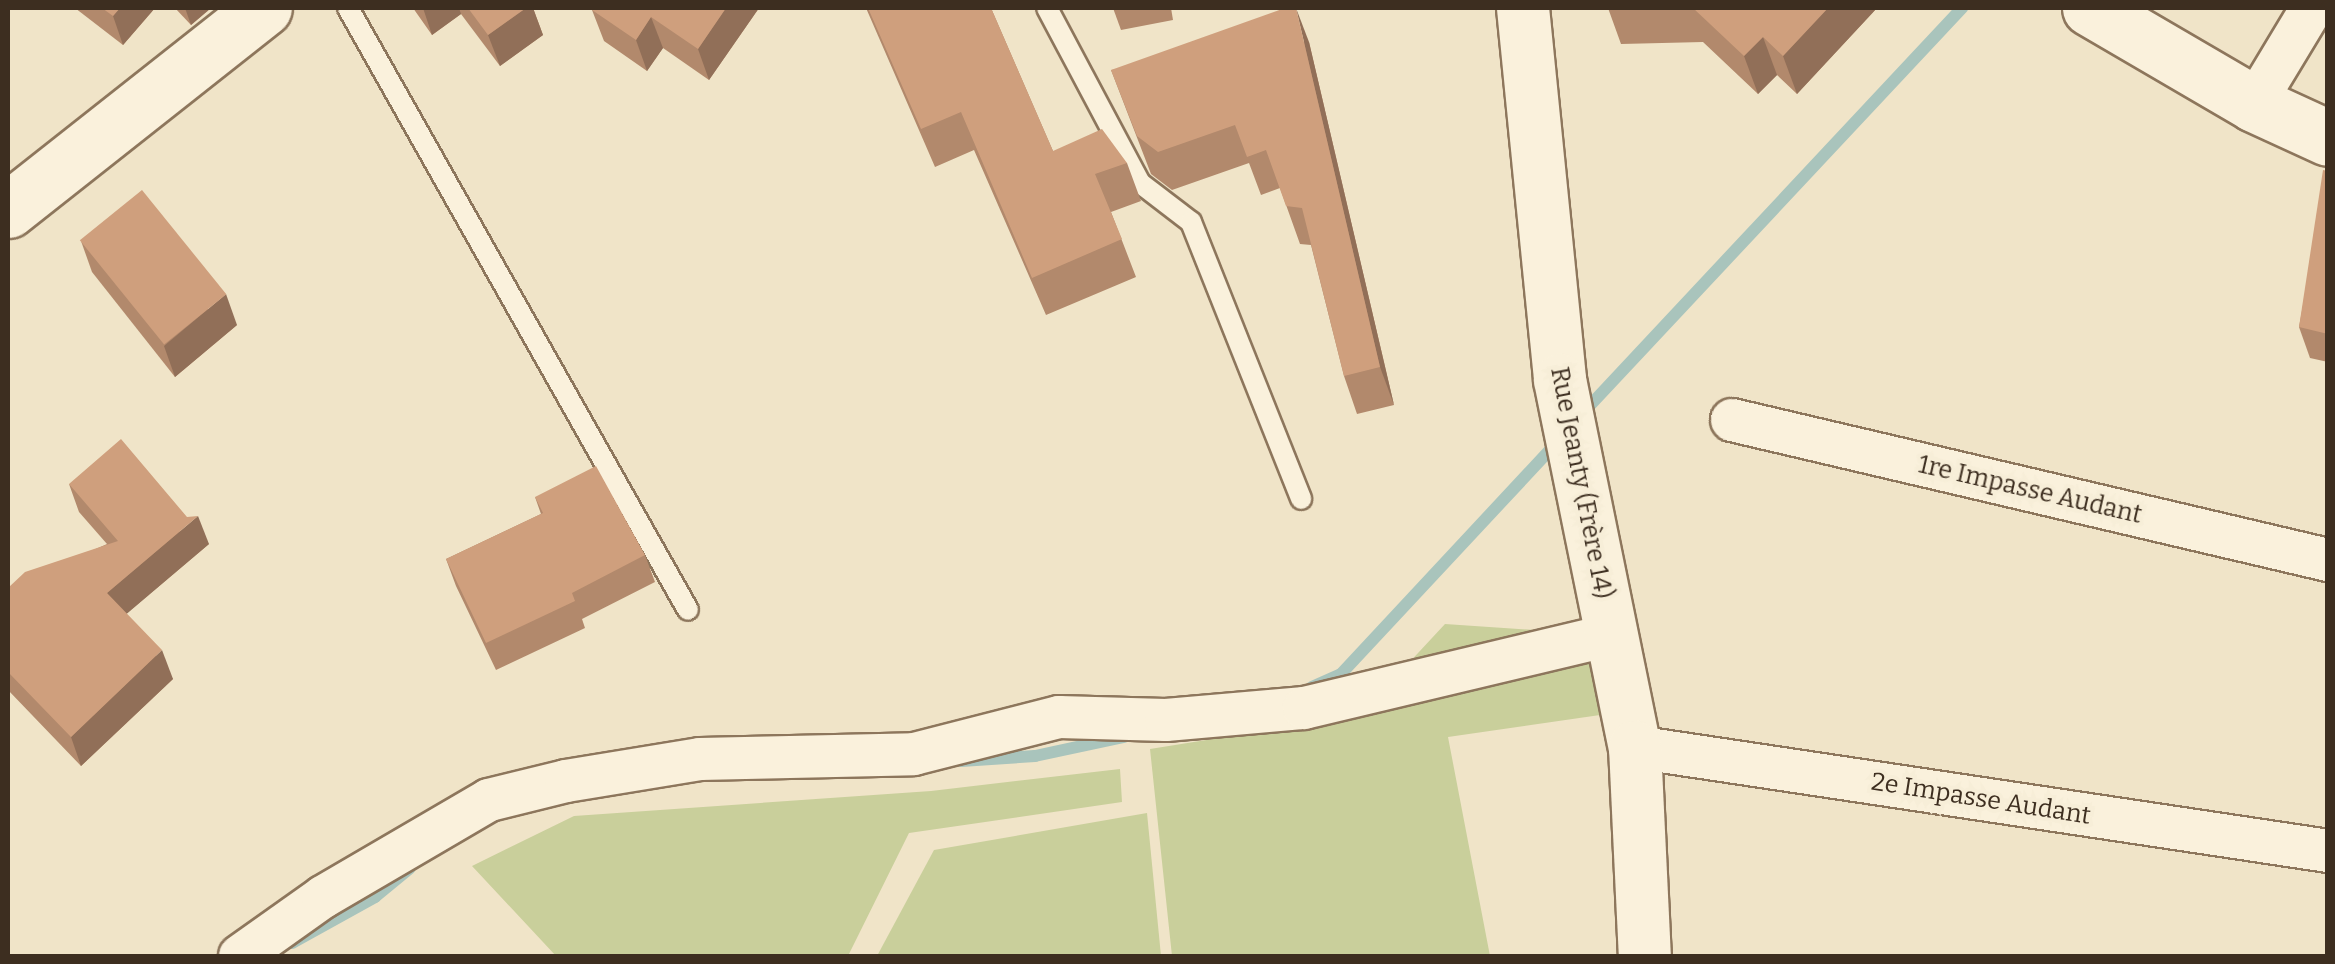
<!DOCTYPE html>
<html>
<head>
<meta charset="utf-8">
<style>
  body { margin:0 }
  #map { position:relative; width:2335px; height:964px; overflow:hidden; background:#f0e4c8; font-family:Bitter,serif }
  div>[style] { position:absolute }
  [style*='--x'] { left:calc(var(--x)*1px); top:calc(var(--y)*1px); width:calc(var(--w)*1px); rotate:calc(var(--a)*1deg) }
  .green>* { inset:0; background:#c9cf9b }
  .stream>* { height:12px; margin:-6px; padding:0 6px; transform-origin:6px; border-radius:6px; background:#a9c4bc }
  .roads { filter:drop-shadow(2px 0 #8d765c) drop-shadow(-2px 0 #8d765c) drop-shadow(0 2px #8d765c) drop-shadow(0 -2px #8d765c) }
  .service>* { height:20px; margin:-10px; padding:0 10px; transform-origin:10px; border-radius:10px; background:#faf1dc }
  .minor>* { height:42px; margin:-21px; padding:0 21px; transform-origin:21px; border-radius:21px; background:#faf1dc }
  .tertiary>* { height:52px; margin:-26px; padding:0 26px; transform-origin:26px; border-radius:26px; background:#faf1dc }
  .secondary>* { height:55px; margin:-27.5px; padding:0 27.5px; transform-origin:27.5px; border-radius:27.5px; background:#faf1dc }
  .wall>* { inset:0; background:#b2896c }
  .shaded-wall>* { inset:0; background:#916f58 }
  .building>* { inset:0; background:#cf9f7d; transform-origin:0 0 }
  span { translate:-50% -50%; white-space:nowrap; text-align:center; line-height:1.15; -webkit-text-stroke:8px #f7eed8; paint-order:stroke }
  .street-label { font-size:25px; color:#3d2e20 }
  .frame { position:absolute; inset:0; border:10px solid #3d2e20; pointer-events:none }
</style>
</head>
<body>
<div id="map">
  <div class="green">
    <i style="clip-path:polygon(1445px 624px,1594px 634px,1607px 714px,1448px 737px,1490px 956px,1172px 956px,1150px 749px,1300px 725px,1392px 681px)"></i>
    <i style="clip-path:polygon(1120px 769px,1122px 802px,909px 833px,848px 956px,556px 956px,472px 866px,574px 816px,931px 791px)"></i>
    <i style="clip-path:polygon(1147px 813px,1161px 956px,877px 956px,934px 850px)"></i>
  </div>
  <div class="stream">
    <i style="--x:1581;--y:415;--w:558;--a:-46.89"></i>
    <i style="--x:1312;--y:687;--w:32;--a:-24"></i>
    <i style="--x:1341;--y:674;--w:318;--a:-47"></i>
    <i style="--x:961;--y:761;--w:74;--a:-3.9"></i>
    <i style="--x:1035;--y:756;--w:91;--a:-12.1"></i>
    <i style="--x:292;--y:943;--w:95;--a:-29"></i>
    <i style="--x:375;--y:897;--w:45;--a:-39.6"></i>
  </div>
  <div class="roads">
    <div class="service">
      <i style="--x:348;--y:8;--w:691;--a:60.54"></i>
      <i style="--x:1047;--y:8;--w:198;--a:62"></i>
      <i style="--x:1140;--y:183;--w:64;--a:37.4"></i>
      <i style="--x:1191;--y:222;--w:298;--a:68.3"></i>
    </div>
    <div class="minor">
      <i style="--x:2254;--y:104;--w:112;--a:-58.9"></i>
      <i style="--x:1732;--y:420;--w:612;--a:13.22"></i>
      <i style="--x:1635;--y:747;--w:701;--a:8.53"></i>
      <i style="--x:240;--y:956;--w:102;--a:-35.4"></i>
      <i style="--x:323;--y:897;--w:192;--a:-30.3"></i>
      <i style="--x:489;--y:800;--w:79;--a:-13.9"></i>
      <i style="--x:566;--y:781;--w:136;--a:-9.3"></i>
      <i style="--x:700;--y:759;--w:214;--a:-1.3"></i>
      <i style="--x:914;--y:754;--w:150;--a:-14.3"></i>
      <i style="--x:1059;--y:717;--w:107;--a:1.6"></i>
      <i style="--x:1166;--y:720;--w:139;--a:-5"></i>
      <i style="--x:1304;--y:708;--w:316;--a:-13.4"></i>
    </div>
    <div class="tertiary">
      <i style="--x:1523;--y:8;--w:374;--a:84.3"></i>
      <i style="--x:1560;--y:380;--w:375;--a:78.5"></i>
      <i style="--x:1635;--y:747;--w:209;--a:87.3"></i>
    </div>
    <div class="secondary">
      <i style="--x:2090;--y:8;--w:190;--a:30.3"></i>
      <i style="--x:2254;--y:104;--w:81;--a:24.7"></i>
      <i style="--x:8;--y:210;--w:326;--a:-38.3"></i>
    </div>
  </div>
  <div class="wall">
    <i style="clip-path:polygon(75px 8px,155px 8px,123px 45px)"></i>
    <i style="clip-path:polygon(175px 8px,211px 8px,191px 25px)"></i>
    <i style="clip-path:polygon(413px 8px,533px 8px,543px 35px,500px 66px,461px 14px,432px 35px)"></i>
    <i style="clip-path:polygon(759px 8px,709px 80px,663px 48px,647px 71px,604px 41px,592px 10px)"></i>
    <i style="clip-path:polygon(866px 8px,991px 8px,1053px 151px,1127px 163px,1141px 201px,1111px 212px,1136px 277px,1046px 315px,974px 150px,935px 167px)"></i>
    <i style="clip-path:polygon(1113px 8px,1171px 8px,1173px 20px,1121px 30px)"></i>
    <i style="clip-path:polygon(1608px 8px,1877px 8px,1797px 94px,1777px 75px,1758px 94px,1703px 42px,1621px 44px)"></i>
    <i style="clip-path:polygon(1309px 42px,1394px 405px,1357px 414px,1344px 376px,1311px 245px,1300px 244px,1280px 188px,1261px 195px,1249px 163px,1172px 190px,1151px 174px,1111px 70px)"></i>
    <i style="clip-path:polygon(2328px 171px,2328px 362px,2310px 358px,2299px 327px)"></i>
    <i style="clip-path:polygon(81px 241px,237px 325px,175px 377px,92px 272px)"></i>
    <i style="clip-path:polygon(69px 484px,209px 544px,126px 614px,173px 679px,81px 766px,8px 690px,8px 588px,107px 544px,79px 512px)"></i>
    <i style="clip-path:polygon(535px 497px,645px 555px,655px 582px,582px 619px,585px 628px,496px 670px,456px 586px,446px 559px,541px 514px)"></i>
  </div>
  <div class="shaded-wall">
    <i style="clip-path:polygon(120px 8px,155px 8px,123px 45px,113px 16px)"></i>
    <i style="clip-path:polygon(185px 8px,211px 8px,191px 25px)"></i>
    <i style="clip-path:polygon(423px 8px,459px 8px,461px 14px,432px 35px)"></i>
    <i style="clip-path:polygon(526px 8px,533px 8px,543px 35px,500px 66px,488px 35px)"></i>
    <i style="clip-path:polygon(726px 8px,759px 8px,709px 80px,698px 49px)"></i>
    <i style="clip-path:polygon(1296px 8px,1309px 42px,1394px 405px,1380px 367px)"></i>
    <i style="clip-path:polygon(1828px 8px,1877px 8px,1797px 94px,1783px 56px)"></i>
    <i style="clip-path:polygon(651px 17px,663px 48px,647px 71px,636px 40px)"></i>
    <i style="clip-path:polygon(1763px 37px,1777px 75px,1758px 94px,1744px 56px)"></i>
    <i style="clip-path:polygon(226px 294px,237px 325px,175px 377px,164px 346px)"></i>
    <i style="clip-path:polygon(198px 516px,209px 544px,117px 622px,107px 593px)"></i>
    <i style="clip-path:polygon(162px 650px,173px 679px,81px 766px,71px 737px)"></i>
  </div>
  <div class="building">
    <i style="clip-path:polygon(102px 8px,120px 8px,113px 16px)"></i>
    <i style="clip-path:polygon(468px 8px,526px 8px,488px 35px)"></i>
    <i style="clip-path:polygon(594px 8px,726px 8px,698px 49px,651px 17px,636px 40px,592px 10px)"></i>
    <i style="clip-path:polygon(868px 8px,991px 8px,1053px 151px,1102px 129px,1127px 163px,1095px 174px,1122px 239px,1032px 278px,961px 112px,921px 129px)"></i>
    <i style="clip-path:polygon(1285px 8px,1296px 8px,1380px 367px,1344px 376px,1302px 208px,1286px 206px,1266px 150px,1247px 157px,1235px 125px,1158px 152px,1137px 136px,1111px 70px)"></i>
    <i style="clip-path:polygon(1693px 8px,1828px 8px,1783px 56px,1763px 37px,1744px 56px)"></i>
    <i style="clip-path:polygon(2323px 170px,2328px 171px,2328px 334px,2299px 327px)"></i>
    <i style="left:142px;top:190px;width:134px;height:80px;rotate:51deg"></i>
    <i style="clip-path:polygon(121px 439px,187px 517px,198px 516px,107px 593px,162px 650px,71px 737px,8px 672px,8px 588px,25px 572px,118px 541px,69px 484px)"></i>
    <i style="clip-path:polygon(596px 466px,645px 555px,572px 593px,575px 601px,486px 643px,446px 559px,543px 513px,535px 497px)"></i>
  </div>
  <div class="street-label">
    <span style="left:1581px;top:483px;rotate:79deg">Rue Jeanty (Frère 14)</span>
    <span style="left:2030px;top:490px;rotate:13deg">1re Impasse Audant</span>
    <span style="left:1981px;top:799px;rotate:9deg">2e Impasse Audant</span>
  </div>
  <div class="frame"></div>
</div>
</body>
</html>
